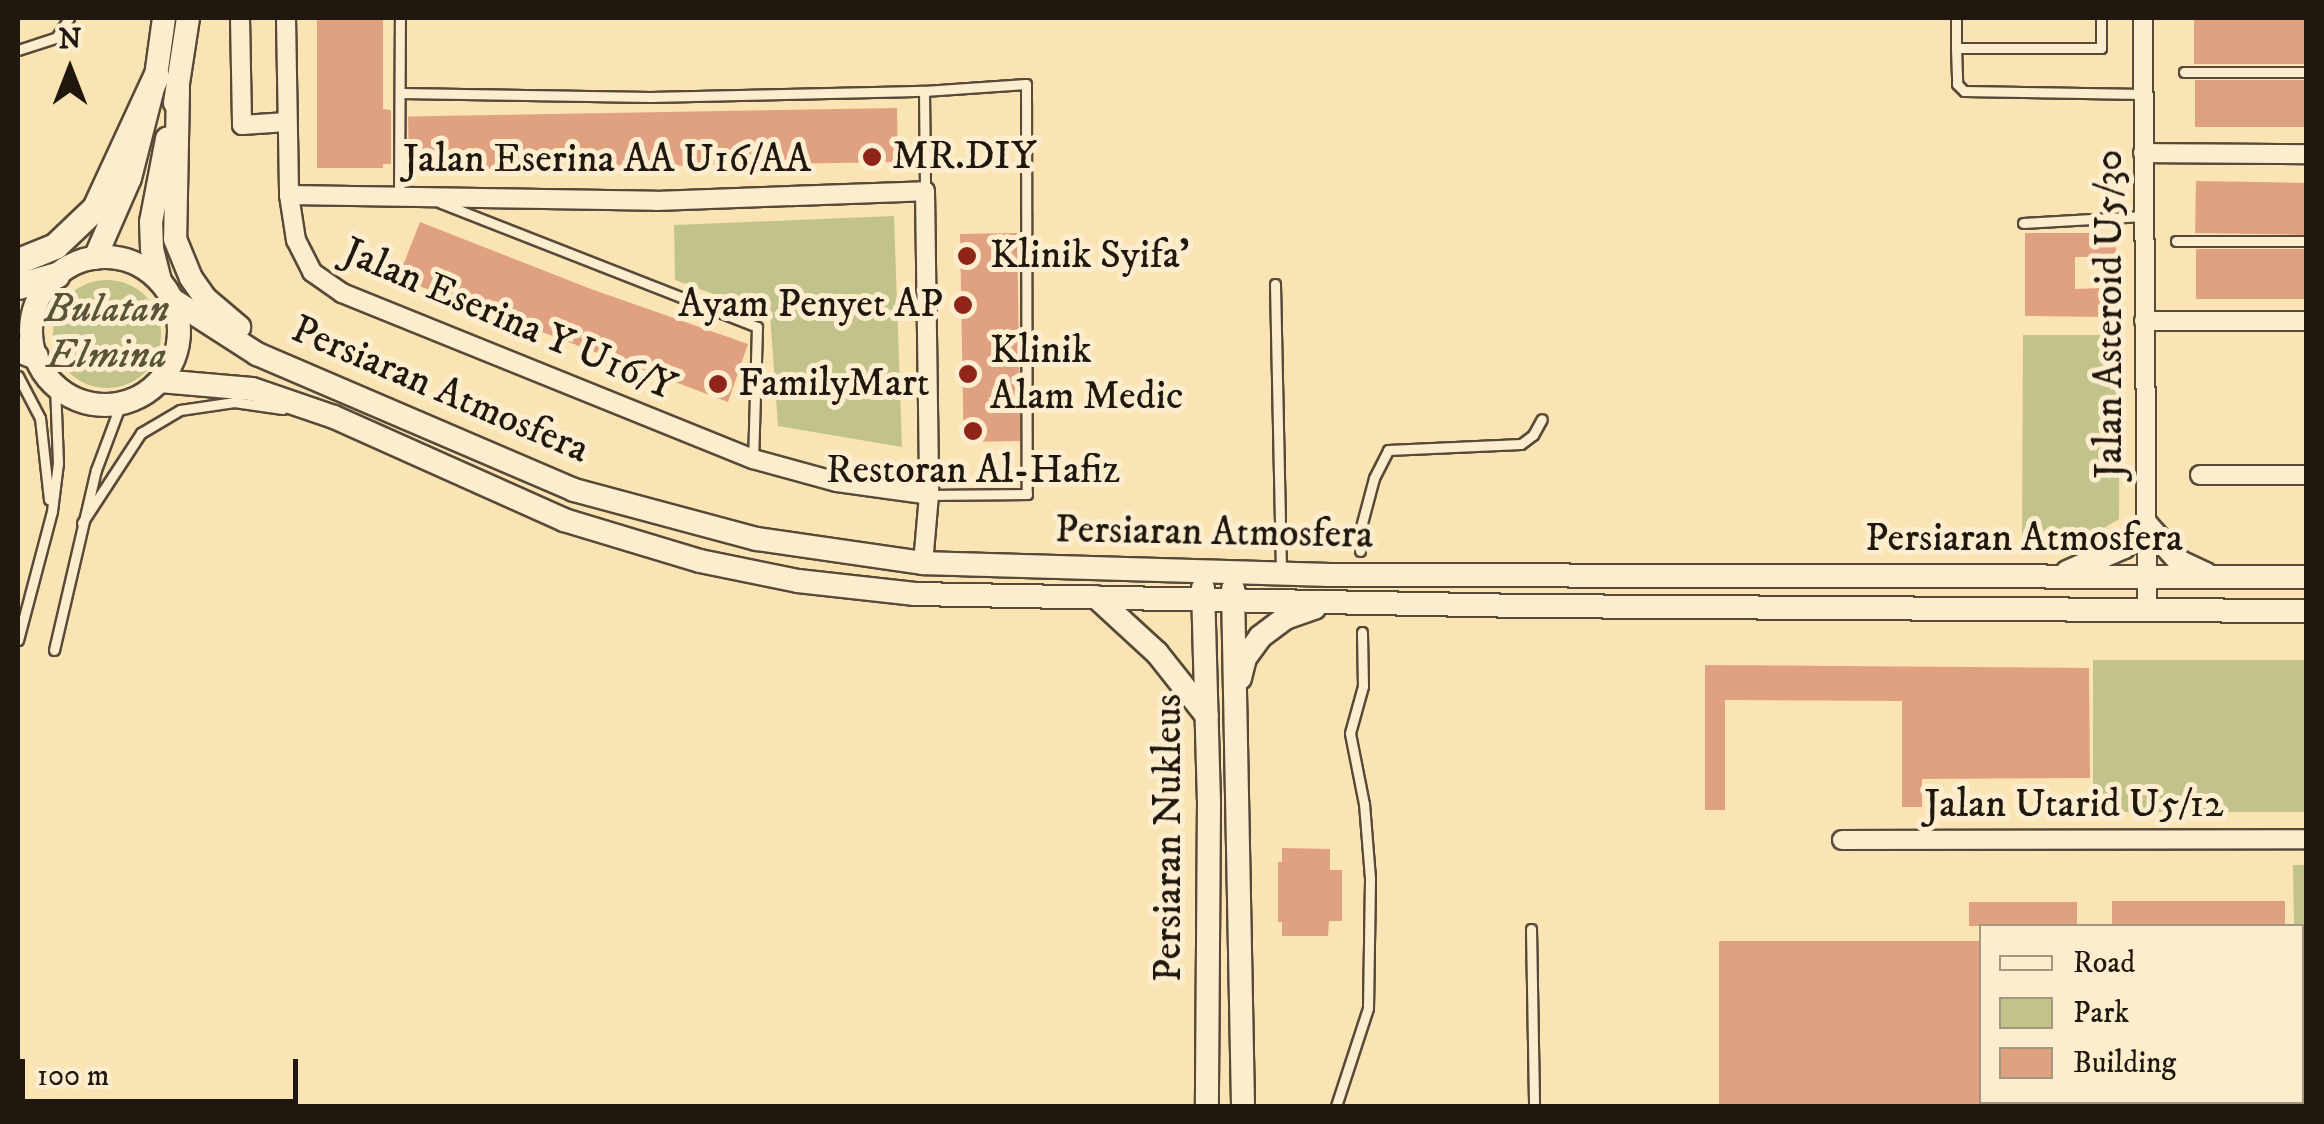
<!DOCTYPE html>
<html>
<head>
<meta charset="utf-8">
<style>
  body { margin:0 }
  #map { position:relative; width:2324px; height:1124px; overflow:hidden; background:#fbe4b4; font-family:"IM FELL DW Pica",serif }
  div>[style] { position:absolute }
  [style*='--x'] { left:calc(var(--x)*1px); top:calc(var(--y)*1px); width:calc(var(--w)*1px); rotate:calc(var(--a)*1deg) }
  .green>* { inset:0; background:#c2c38a; transform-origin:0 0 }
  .round { border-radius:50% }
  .building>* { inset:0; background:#e0a181; transform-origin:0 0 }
  .roads { filter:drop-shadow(2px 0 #574a38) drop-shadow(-2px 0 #574a38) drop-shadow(0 2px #574a38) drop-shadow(0 -2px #574a38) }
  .service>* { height:9px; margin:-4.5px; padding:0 4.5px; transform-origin:4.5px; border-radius:4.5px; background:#fcedce }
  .minor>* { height:18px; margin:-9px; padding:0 9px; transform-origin:9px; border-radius:9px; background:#fcedce }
  .tertiary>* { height:22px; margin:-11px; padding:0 11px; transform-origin:11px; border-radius:11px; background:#fcedce }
  .tertiary>.ring { margin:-11px; padding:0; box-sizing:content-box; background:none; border:22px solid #fcedce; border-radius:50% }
  .secondary>* { height:25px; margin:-12.5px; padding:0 12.5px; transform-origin:12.5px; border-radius:12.5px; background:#fcedce }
  .dots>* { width:28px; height:28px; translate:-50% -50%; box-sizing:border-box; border:5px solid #fcedce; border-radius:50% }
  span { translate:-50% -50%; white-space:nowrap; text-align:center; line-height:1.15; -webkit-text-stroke:10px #fcedce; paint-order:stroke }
  .poi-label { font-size:40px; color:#20170e }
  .left { translate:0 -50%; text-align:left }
  .right { translate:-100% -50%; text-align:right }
  .street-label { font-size:40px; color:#20170e }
  .park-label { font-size:40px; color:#595339; font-style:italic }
  .frame { position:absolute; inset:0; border:20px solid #20170e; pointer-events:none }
  .legend { position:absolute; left:1979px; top:924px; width:325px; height:180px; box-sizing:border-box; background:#fcedce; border:2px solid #a49781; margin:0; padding:12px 18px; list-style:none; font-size:30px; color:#20170e }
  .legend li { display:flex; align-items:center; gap:20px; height:50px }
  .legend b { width:50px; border:2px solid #a49781 }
  .north { position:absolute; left:20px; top:20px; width:100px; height:100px; -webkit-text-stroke:8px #fcedce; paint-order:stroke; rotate:0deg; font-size:28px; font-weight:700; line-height:40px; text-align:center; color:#20170e }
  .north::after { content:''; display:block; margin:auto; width:35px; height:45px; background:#20170e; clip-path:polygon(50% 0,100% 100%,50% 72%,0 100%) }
  .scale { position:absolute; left:20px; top:1059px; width:278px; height:45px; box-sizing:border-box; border:5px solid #20170e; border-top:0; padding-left:12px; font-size:30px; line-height:35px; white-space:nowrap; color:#20170e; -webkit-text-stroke:8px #fcedce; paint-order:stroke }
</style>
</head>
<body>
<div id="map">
  <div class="green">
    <i style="clip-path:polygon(894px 216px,902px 447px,778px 426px,770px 315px,675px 280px,674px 225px)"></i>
    <i class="round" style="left:53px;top:280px;width:108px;height:108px"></i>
    <i style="clip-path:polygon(2023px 335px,2120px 335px,2119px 519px,2092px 535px,2022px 535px)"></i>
    <i style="left:2093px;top:660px;width:213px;height:152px"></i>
    <i style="clip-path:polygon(2293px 865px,2306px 865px,2306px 1033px,2302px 1033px,2302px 926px,2294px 926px)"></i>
  </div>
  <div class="building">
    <i style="clip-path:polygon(317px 18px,383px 18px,383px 109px,391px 110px,391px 164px,383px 164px,383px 168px,317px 168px)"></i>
    <i style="left:2194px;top:18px;width:112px;height:46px"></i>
    <i style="left:2195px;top:80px;width:111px;height:47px"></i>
    <i style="left:897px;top:108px;width:54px;height:489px;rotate:89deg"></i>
    <i style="left:2196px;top:181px;width:110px;height:52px;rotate:1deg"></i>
    <i style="clip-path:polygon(420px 222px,591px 289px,748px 344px,728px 402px,398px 278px)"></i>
    <i style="left:1017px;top:233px;width:208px;height:57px;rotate:89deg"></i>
    <i style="clip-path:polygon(2025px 233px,2116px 233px,2116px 257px,2075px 257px,2075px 289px,2102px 288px,2103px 317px,2025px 316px)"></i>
    <i style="left:2196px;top:249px;width:110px;height:50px"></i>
    <i style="clip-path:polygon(1705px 665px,2089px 668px,2090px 778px,1922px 779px,1922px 807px,1902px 807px,1902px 701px,1725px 700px,1725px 810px,1705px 810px)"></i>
    <i style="clip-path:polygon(1282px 848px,1330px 849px,1330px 870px,1342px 870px,1342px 921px,1329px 921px,1328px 936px,1282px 936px,1282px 922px,1278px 922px,1278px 862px,1282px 862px)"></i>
    <i style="left:2112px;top:901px;width:173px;height:25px"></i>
    <i style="left:2077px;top:902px;width:24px;height:108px;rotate:90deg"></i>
    <i style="left:1982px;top:941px;width:165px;height:263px;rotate:90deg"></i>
  </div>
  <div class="roads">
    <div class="service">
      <i style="--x:1956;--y:18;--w:30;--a:90"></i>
      <i style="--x:1956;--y:48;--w:145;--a:0"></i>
      <i style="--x:2101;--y:48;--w:30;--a:-90"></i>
      <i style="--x:1956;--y:48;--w:36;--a:88"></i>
      <i style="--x:1957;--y:84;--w:10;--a:45"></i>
      <i style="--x:1964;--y:91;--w:179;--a:1"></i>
      <i style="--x:18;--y:50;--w:40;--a:-18"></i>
      <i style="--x:56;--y:38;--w:24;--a:-57"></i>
      <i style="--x:2184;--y:72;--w:122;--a:0"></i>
      <i style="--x:924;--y:91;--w:100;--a:89.4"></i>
      <i style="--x:401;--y:93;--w:249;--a:0.9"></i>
      <i style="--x:650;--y:97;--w:274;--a:-1.3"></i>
      <i style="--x:924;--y:91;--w:102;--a:-3.9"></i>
      <i style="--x:1026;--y:84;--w:410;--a:89.9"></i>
      <i style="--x:1027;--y:494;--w:98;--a:179.4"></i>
      <i style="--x:399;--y:197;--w:179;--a:-89.7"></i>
      <i style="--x:441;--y:203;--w:339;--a:21.4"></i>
      <i style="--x:757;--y:327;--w:132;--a:91.7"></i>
      <i style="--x:2023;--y:223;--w:121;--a:-3.3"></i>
      <i style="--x:2176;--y:241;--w:130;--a:0"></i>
      <i style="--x:1275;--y:284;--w:288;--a:88.8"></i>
      <i style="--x:18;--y:376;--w:47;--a:62.4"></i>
      <i style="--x:40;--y:418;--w:82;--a:83.7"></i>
      <i style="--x:82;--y:523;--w:108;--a:-56.8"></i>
      <i style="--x:141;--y:433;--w:45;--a:-30.5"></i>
      <i style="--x:180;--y:410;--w:55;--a:-8.4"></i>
      <i style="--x:234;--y:402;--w:49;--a:8.3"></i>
      <i style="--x:1360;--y:551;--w:24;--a:-88"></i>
      <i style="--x:1361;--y:527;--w:51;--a:-75.1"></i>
      <i style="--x:1374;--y:478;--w:31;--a:-63"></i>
      <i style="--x:1388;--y:450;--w:133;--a:-2.6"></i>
      <i style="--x:1521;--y:444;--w:15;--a:-37"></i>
      <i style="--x:1533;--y:435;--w:18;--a:-61"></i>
      <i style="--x:18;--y:640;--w:133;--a:-75.2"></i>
      <i style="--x:52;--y:511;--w:48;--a:-82.9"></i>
      <i style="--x:58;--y:463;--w:77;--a:-92.2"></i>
      <i style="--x:54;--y:650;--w:185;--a:-76.9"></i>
      <i style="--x:96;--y:470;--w:72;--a:-69.5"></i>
      <i style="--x:1531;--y:929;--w:177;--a:89"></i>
      <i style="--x:1336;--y:1106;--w:103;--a:-71.9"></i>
      <i style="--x:1368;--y:1008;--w:130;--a:-89.1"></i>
      <i style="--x:1370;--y:878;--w:74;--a:-94.6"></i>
      <i style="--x:1364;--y:804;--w:72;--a:-101.2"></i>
      <i style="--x:1350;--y:733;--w:49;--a:-74.5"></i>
      <i style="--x:1363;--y:686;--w:54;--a:-91.1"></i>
    </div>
    <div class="minor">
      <i style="--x:240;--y:18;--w:107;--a:88.9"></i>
      <i style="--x:242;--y:125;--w:45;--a:-3.8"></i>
      <i style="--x:286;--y:18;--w:177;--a:89"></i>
      <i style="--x:289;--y:195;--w:46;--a:81.2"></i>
      <i style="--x:296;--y:240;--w:36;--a:63"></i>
      <i style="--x:312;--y:272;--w:37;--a:35"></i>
      <i style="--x:342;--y:293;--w:443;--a:22"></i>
      <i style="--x:753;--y:459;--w:87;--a:15.3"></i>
      <i style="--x:837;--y:482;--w:93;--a:8"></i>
      <i style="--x:2143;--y:18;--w:592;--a:89.61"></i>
      <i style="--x:2143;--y:153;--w:163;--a:0.4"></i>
      <i style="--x:289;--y:195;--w:367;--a:0.9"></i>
      <i style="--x:656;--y:201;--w:269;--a:-2.1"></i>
      <i style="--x:925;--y:191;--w:304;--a:89.2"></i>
      <i style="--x:929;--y:495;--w:68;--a:95"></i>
      <i style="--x:2144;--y:321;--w:162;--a:0"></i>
      <i style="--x:2200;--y:475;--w:106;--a:0"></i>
      <i style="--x:1842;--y:840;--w:464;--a:-0.1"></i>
    </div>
    <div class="tertiary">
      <i style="--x:178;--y:89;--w:150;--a:91.1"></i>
      <i style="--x:175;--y:239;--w:42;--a:67.7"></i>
      <i style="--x:191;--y:278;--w:24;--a:55"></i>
      <i style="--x:205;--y:298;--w:45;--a:40.5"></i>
      <i style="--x:175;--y:103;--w:86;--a:-81.3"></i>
      <i class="ring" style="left:31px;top:257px;width:126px;height:126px"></i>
      <i style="--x:95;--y:258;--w:87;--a:-66.4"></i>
      <i style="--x:130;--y:178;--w:105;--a:-75.7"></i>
      <i style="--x:156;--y:76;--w:59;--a:-82.1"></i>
      <i style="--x:160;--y:281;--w:33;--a:-104"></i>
      <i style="--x:152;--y:249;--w:27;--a:-92"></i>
      <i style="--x:151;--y:222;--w:85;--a:-79.1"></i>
      <i style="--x:173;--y:300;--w:100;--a:32.7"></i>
      <i style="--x:257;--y:354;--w:345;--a:23.2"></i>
      <i style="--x:574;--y:490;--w:189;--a:15"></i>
      <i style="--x:757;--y:539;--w:168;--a:8.2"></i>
      <i style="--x:923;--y:563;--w:405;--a:1.7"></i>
      <i style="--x:1328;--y:575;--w:978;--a:0.12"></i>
      <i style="--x:160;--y:381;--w:92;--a:5"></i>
      <i style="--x:252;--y:389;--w:87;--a:18.9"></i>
      <i style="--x:334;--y:417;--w:252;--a:24.1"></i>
      <i style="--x:564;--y:520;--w:142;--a:16.8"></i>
      <i style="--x:700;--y:561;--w:100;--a:11.5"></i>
      <i style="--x:798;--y:581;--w:118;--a:6.3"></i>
      <i style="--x:915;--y:594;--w:609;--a:1.13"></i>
      <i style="--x:1524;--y:606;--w:782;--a:0.37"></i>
      <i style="--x:2067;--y:572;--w:62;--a:-23.7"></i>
      <i style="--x:2124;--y:547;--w:32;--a:-46"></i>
      <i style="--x:2146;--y:524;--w:51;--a:48.2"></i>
      <i style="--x:2180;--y:562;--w:29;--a:25"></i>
      <i style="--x:1203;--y:588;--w:213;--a:88.4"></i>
      <i style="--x:1209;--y:801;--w:305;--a:90.4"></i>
      <i style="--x:1233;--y:589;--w:517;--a:88.89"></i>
      <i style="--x:1096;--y:597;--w:83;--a:42.6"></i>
      <i style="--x:1157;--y:653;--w:80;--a:51.6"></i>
      <i style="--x:1240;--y:678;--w:21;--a:-76"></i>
      <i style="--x:1245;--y:658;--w:26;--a:-54"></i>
      <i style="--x:1260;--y:637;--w:31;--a:-37"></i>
      <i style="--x:1285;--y:618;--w:31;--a:-19"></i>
    </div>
    <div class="secondary">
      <i style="--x:18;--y:261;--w:40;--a:-22"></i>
      <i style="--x:55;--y:246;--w:55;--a:-43.5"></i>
      <i style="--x:95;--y:208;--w:145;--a:-65.2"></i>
      <i style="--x:18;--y:286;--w:40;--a:-16"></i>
      <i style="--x:18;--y:349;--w:18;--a:22"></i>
    </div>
  </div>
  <div class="dots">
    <i style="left:872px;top:157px;background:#8f2418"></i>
    <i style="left:967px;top:256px;background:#8f2418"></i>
    <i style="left:963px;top:305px;background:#8f2418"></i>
    <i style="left:968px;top:374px;background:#8f2418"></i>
    <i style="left:718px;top:384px;background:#8f2418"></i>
    <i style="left:973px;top:431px;background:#8f2418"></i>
  </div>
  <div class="poi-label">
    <span class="left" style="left:892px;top:157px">MR.DIY</span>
    <span class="left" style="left:990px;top:256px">Klinik Syifa'</span>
    <span class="right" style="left:943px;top:305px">Ayam Penyet AP</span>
    <span class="left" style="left:990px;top:374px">Klinik<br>Alam Medic</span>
    <span class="left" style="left:738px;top:384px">FamilyMart</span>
    <span style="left:973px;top:471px">Restoran Al-Hafiz</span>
  </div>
  <div class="street-label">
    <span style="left:607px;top:160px">Jalan Eserina AA U16/AA</span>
    <span style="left:2110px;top:314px;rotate:-90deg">Jalan Asteroid U5/30</span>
    <span style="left:509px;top:320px;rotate:23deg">Jalan Eserina Y U16/Y</span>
    <span style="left:440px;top:390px;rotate:23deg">Persiaran Atmosfera</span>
    <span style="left:1214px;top:533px;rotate:1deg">Persiaran Atmosfera</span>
    <span style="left:2024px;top:539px">Persiaran Atmosfera</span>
    <span style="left:2074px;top:805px">Jalan Utarid U5/12</span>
    <span style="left:1169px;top:838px;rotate:-90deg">Persiaran Nukleus</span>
  </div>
  <div class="park-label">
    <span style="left:107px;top:333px">Bulatan<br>Elmina</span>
  </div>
  <div class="frame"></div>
  <ul class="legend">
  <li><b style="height:12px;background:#fcedce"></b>Road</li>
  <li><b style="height:28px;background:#c2c38a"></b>Park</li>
  <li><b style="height:28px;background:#e0a181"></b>Building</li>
  </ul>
  <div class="north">N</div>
  <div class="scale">100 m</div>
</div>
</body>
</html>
